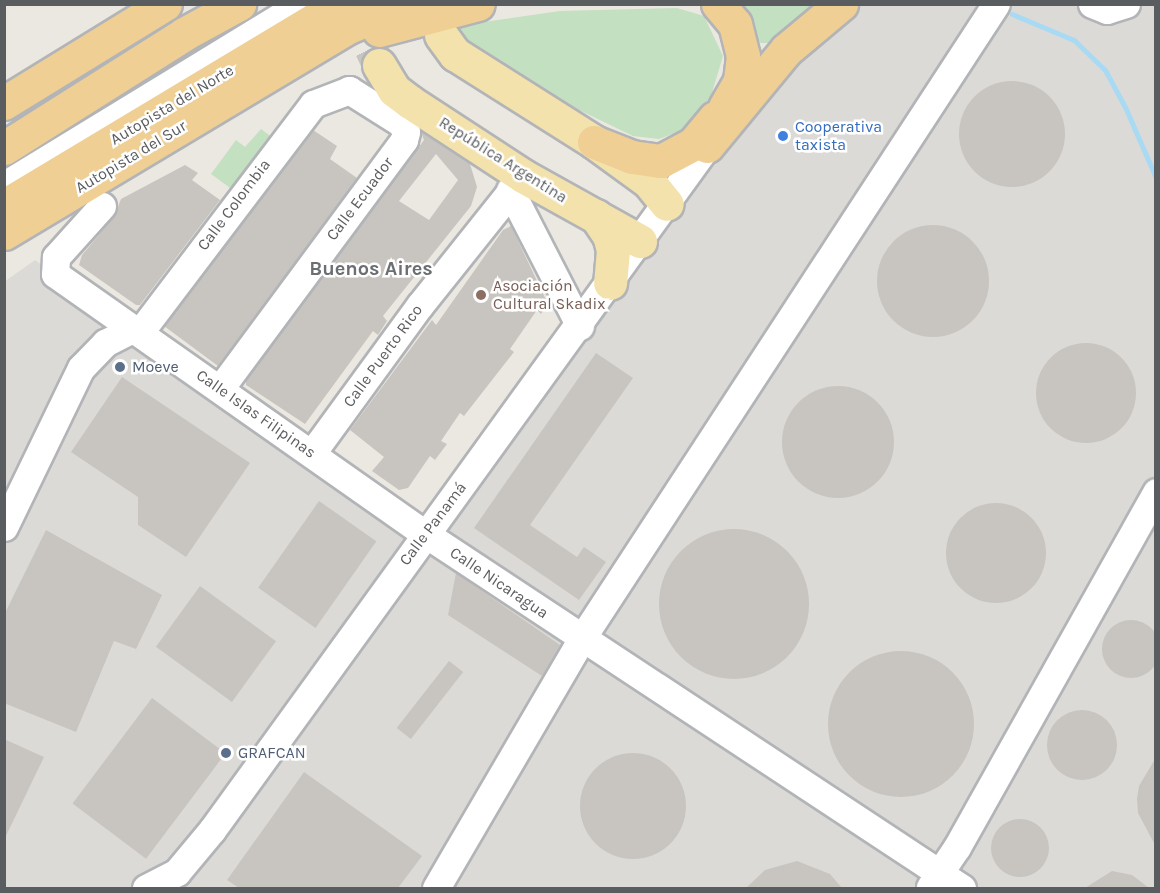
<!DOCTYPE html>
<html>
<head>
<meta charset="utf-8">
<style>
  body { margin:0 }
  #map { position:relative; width:1160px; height:893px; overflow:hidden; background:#ebe8e1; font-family:Karla,sans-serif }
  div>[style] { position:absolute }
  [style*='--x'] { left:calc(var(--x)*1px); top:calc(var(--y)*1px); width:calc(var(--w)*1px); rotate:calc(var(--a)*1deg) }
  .industrial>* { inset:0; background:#dcdad6 }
  .green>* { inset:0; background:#c3e0c0 }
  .stream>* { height:5px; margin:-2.5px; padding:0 2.5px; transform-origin:2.5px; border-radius:2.5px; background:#a8daf4 }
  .building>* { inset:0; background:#c8c5c0; transform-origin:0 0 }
  .round { border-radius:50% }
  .major-tunnel>* { height:33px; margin-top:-16.5px; transform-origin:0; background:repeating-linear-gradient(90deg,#c7c5c1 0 33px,transparent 0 49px) }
  .roads { filter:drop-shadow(2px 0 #b2b4b7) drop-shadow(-2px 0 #b2b4b7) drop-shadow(0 2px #b2b4b7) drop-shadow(0 -2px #b2b4b7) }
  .minor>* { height:27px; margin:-13.5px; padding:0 13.5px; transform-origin:13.5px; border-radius:13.5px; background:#fff }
  .major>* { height:33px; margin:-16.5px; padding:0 16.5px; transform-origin:16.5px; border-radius:16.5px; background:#f4e2ad }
  .highway>* { height:33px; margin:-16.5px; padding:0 16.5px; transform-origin:16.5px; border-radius:16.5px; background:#efcf94 }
  .dots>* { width:16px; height:16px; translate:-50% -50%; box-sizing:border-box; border:3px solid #fff; border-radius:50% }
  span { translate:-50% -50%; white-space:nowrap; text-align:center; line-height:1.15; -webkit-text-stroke:5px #fff; paint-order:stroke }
  .street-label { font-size:16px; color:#5a5d60 }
  .shop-label { font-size:16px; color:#366cbe }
  .left { translate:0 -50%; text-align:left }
  .education-label { font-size:16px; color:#785e54 }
  .service-label { font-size:16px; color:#4e5e75 }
  .quarter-label { font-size:20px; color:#6b6f72; font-weight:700 }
  .frame { position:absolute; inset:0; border:6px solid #5a5d60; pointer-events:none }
</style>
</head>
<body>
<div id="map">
  <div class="industrial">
    <i style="clip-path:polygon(841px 5px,1155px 5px,1155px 888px,5px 888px,4px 282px,35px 260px,427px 535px,676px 191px)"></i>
  </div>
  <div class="green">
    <i style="clip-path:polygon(731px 5px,828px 5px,776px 43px,761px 43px,749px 35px)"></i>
    <i style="clip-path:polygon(677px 8px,704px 16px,723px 56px,708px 106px,688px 128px,659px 139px,633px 136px,546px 94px,463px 44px,449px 27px,560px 11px)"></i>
    <i style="clip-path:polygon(261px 129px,273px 138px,233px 190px,211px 174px,236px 140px,245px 147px)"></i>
  </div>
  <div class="stream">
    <i style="--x:1012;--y:14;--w:67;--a:22.8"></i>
    <i style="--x:1074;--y:40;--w:43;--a:44.1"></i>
    <i style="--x:1105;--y:70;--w:42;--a:61.6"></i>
    <i style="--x:1125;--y:107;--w:77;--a:66.4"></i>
  </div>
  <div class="building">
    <i class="round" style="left:959px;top:81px;width:106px;height:106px"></i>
    <i style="clip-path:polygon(313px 130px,337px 146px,330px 159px,357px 178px,218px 366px,164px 326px)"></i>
    <i style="clip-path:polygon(evenodd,421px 132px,470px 164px,477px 187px,471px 206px,383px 316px,387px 321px,378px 335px,373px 331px,305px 424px,246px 385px,246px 380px,424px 140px,421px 132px,436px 154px,458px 180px,429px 220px,399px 201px,436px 154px)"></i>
    <i style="clip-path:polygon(185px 165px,198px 173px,192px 180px,220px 200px,140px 305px,136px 305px,79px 265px,82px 255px,114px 217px,121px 199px)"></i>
    <i class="round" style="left:877px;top:225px;width:112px;height:112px"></i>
    <i style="clip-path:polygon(511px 226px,548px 304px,541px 314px,537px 310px,510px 349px,514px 352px,464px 416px,460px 413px,441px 441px,447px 444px,435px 460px,430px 456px,408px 488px,399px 490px,372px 471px,384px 457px,350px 430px,432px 320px,436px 325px,503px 230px)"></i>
    <i class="round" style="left:1036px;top:343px;width:100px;height:100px"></i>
    <i style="clip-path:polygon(596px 353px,633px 378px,530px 525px,577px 557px,584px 547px,606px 562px,579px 600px,474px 528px)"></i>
    <i style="clip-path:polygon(122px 377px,250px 463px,186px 557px,138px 525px,138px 497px,71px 452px)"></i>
    <i class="round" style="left:782px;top:386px;width:112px;height:112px"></i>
    <i style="left:319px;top:501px;width:70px;height:106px;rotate:35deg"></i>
    <i class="round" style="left:946px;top:503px;width:100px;height:100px"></i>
    <i class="round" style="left:659px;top:529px;width:150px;height:150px"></i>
    <i style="clip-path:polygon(46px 530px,162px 595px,136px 649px,114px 641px,76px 732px,4px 703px,4px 615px)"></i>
    <i style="clip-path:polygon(456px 573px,560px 645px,542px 676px,448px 615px)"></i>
    <i style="left:200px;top:586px;width:94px;height:75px;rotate:36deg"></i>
    <i class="round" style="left:1102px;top:620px;width:58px;height:58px"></i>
    <i class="round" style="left:828px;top:651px;width:146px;height:146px"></i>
    <i style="left:449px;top:661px;width:18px;height:85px;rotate:38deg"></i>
    <i style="left:152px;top:698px;width:92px;height:132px;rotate:37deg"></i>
    <i class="round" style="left:1047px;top:710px;width:70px;height:70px"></i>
    <i style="clip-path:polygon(4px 739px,44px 757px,4px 840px)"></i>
    <i class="round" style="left:580px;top:753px;width:106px;height:106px"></i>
    <i style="clip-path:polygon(1155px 759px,1155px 845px,1138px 813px,1137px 799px,1139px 786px)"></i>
    <i style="clip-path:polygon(304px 772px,422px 856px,398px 888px,239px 888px,227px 880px)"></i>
    <i class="round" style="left:991px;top:819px;width:58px;height:58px"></i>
    <i style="clip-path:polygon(797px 861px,830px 874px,842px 888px,746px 888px,765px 870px)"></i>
    <i style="clip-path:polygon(1112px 871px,1132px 875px,1149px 888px,1085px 888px)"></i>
  </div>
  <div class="major-tunnel">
    <i style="--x:350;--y:4;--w:68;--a:64.6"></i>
  </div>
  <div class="roads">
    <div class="minor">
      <i style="--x:1092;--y:4;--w:16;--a:22"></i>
      <i style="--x:1107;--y:10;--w:20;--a:-18"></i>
      <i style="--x:4;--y:185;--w:348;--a:-31.4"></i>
      <i style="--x:510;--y:190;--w:153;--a:62.8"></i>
      <i style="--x:102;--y:206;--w:69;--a:132"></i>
      <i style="--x:56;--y:257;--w:17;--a:93"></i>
      <i style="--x:55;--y:274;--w:454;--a:35.1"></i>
      <i style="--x:427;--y:535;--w:641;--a:33.42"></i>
      <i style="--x:140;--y:332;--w:286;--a:-52.8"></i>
      <i style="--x:313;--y:104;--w:39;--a:-21"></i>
      <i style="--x:349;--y:90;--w:62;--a:32.4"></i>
      <i style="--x:401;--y:123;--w:10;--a:61"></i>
      <i style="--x:406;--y:132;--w:8;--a:104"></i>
      <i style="--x:404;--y:140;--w:310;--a:126.5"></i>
      <i style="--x:312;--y:453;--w:183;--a:-53.9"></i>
      <i style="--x:420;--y:305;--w:165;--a:-51.4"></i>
      <i style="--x:4;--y:527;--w:177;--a:-64.2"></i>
      <i style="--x:81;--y:368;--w:35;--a:-46"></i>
      <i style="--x:105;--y:343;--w:33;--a:-27"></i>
      <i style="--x:930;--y:887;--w:48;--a:-56"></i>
      <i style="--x:957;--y:847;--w:407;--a:-60.7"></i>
      <i style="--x:146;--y:888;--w:35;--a:-27"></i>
      <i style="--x:177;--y:872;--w:55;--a:-50.2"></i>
      <i style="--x:212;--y:830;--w:844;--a:-54.11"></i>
      <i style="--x:436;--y:888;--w:290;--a:-59.7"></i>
      <i style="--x:582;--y:638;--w:757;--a:-56.86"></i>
    </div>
    <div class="major">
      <i style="--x:441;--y:35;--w:24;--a:54"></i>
      <i style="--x:455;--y:54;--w:165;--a:32.3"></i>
      <i style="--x:594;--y:142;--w:68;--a:36"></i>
      <i style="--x:649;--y:182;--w:28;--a:51"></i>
      <i style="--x:379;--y:65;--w:29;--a:59"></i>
      <i style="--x:394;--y:90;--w:20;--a:37"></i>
      <i style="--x:410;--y:102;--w:135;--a:33.2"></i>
      <i style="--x:523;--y:176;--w:134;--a:29.1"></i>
      <i style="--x:596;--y:216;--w:23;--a:56"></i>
      <i style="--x:609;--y:235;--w:16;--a:75"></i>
      <i style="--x:613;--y:250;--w:33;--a:95"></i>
    </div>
    <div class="highway">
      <i style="--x:718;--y:4;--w:26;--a:50"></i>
      <i style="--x:735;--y:24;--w:33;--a:76"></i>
      <i style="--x:743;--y:56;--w:25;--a:97"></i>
      <i style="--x:740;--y:81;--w:30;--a:120"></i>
      <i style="--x:379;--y:30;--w:102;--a:-14.7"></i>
      <i style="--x:4;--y:103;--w:189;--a:-31.6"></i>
      <i style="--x:594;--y:142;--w:41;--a:21.5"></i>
      <i style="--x:632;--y:157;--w:29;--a:8"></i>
      <i style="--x:661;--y:161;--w:36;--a:-28"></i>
      <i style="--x:693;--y:144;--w:34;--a:-50"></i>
      <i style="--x:707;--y:146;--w:124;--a:-50.5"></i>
      <i style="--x:786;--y:50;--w:72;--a:-39.9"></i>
      <i style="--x:4;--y:148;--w:213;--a:-32.3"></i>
      <i style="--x:184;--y:34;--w:63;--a:-28.6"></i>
      <i style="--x:4;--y:206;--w:392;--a:-31"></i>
      <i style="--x:4;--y:233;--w:399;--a:-30.9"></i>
      <i style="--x:346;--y:28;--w:62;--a:-22.8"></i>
    </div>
  </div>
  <div class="dots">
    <i style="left:783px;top:136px;background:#3f7fe0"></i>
    <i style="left:481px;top:295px;background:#8d6e63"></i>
    <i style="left:120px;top:367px;background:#5c6f8a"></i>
    <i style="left:226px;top:753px;background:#5c6f8a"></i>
  </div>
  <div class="street-label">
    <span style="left:172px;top:105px;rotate:-31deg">Autopista del Norte</span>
    <span style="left:131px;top:157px;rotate:-31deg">Autopista del Sur</span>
    <span style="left:503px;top:160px;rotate:32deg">República Argentina</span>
    <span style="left:360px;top:199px;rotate:-53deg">Calle Ecuador</span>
    <span style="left:234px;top:205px;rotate:-53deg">Calle Colombia</span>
    <span style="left:383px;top:356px;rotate:-54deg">Calle Puerto Rico</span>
    <span style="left:256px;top:414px;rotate:35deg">Calle Islas Filipinas</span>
    <span style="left:433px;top:524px;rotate:-53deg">Calle Panamá</span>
    <span style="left:499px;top:583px;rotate:34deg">Calle Nicaragua</span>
  </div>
  <div class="shop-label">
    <span class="left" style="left:795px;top:136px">Cooperativa<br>taxista</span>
  </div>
  <div class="education-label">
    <span class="left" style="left:493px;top:295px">Asociación<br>Cultural Skadix</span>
  </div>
  <div class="service-label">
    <span class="left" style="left:132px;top:367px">Moeve</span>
    <span class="left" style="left:238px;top:753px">GRAFCAN</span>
  </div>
  <div class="quarter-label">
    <span style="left:371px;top:268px">Buenos Aires</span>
  </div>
  <div class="frame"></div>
</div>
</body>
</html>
